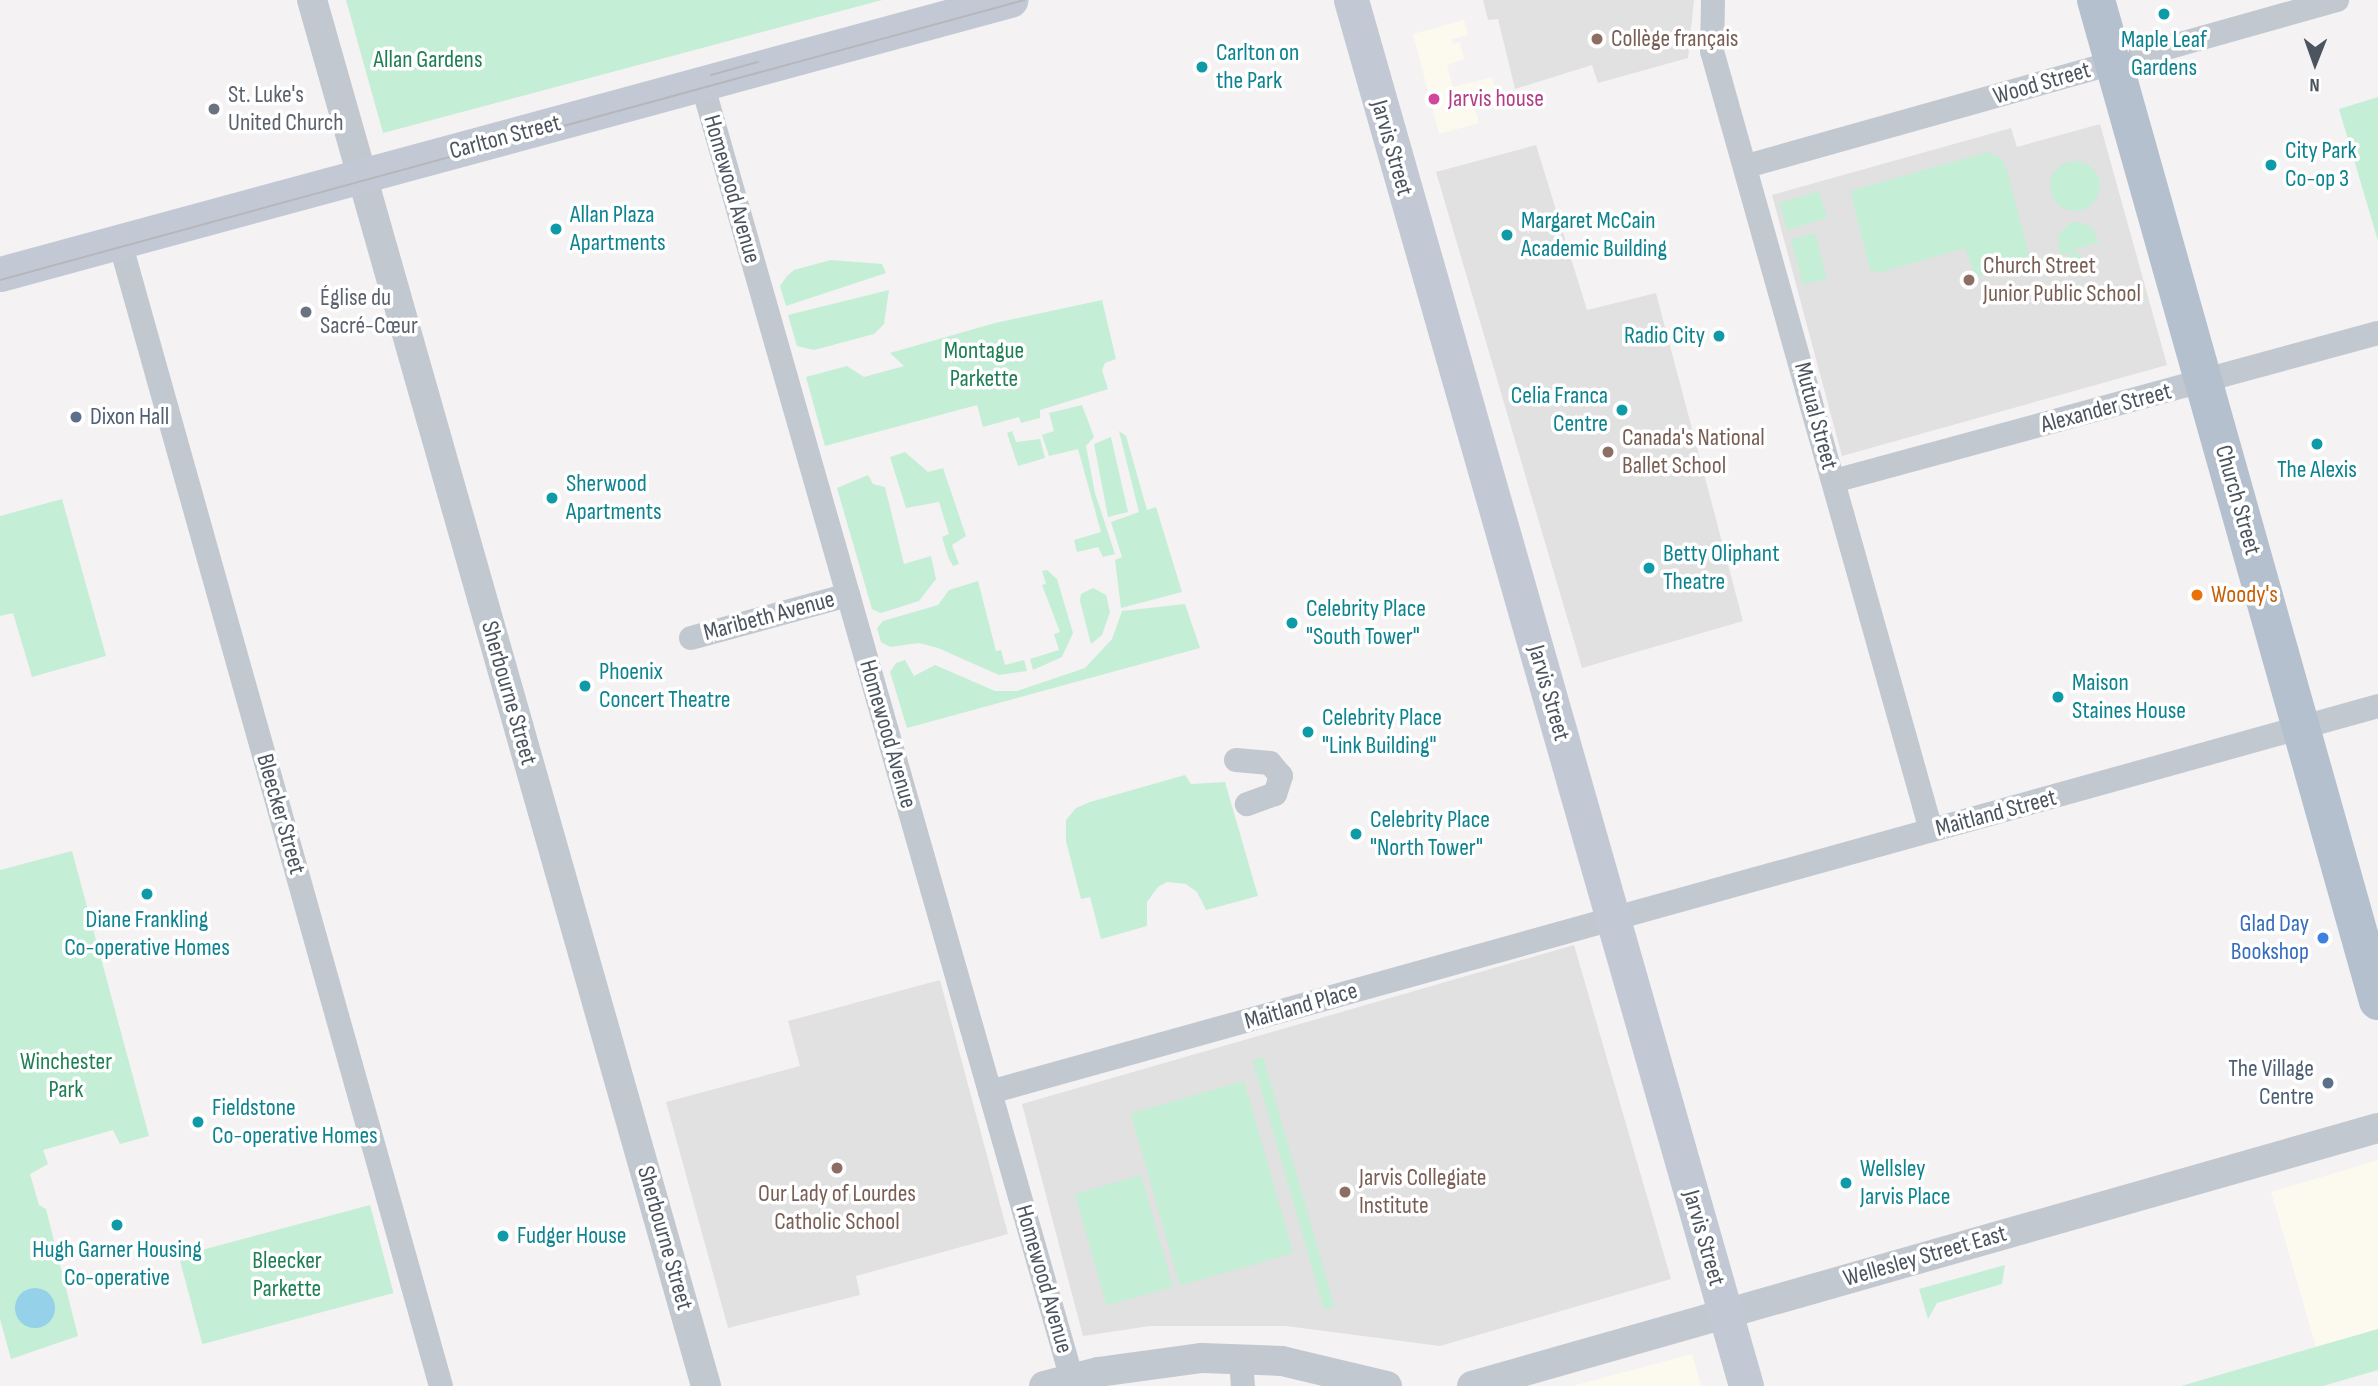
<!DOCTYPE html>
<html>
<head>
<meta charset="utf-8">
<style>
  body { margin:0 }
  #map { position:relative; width:2378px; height:1386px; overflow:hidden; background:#f4f2f2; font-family:"Sofia Sans Condensed",sans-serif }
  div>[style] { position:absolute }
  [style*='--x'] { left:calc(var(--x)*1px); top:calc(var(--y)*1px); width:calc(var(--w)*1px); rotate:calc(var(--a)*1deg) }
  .commercial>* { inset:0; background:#fcf9ef }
  .education>* { inset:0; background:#e2e1e1 }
  .green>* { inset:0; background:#c5eed7; transform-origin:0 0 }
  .round { border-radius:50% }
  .water>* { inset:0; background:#95d1e8 }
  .minor>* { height:24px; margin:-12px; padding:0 12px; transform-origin:12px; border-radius:12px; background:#c1c8d0 }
  .tertiary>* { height:30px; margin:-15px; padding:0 15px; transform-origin:15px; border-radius:15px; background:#c1c8d0 }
  .secondary>* { height:35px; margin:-17.5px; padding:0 17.5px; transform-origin:17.5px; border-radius:17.5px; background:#c2c9d4 }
  .primary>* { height:38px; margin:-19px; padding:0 19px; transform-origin:19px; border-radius:19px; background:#b4c0ce }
  .tram>* { height:2px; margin:-1px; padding:0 1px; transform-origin:1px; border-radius:1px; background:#b5b7bc }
  .dots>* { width:19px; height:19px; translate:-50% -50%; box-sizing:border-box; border:4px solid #fff; border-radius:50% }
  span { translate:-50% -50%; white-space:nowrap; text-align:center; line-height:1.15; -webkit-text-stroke:7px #fff; paint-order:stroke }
  .education-label { font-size:24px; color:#785e54 }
  .left { translate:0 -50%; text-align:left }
  .culture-label { font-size:24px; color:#0d838f }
  .right { translate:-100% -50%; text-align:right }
  .park-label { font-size:24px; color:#1e7e54 }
  .street-label { font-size:24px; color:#4b545f }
  .worship-label { font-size:24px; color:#5b616d }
  .hotel-label { font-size:24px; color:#b23c85 }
  .service-label { font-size:24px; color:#4e5e75 }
  .food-label { font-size:24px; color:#c56008 }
  .shop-label { font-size:24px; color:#366cbe }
  .north { position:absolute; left:2280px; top:28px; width:70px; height:70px; -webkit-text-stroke:5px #fff; paint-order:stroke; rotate:181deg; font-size:19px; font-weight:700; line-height:28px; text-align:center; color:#4b545f }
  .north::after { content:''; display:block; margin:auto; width:24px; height:32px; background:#4b545f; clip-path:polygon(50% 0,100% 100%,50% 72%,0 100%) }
</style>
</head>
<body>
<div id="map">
  <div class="commercial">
    <i style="clip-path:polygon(1464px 20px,1468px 35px,1452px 39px,1453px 44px,1460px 42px,1464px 59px,1447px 65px,1453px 87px,1492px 77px,1497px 94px,1473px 101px,1479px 123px,1439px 134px,1413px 34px)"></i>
    <i style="clip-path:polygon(2378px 1160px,2378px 1329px,2316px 1347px,2271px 1192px)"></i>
    <i style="clip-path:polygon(1692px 1354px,1701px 1386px,1572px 1386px)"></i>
  </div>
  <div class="education">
    <i style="clip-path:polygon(1483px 0,1694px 0,1688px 58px,1598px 83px,1592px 65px,1515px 89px,1498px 19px,1488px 20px)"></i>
    <i style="clip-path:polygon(2100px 124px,2167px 365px,1842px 456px,1772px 195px,2011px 128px,2017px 147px)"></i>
    <i style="clip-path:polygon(1536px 145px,1587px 310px,1656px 293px,1743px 621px,1582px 668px,1436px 172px)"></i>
    <i style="clip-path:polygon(1574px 945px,1671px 1279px,1440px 1346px,1286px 1326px,1150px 1326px,1083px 1336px,1022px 1104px)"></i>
    <i style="clip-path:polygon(940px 980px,1008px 1234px,856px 1276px,860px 1295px,728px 1328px,666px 1102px,800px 1066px,788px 1021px)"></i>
  </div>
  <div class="green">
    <i style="clip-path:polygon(346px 0,882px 0,383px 133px)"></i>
    <i style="clip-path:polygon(2378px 97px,2378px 241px,2339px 109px)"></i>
    <i style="clip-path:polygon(1988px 152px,2002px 159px,2007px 171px,2031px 262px,1976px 277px,1965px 248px,1878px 273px,1870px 270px,1850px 191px)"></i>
    <i class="round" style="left:2050px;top:161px;width:50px;height:50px"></i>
    <i style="left:1819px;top:191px;width:28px;height:42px;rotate:73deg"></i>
    <i style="clip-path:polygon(2078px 222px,2092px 227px,2099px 242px,2074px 250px,2083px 258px,2072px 272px,2062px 274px,2061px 265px,2072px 251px,2060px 255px,2058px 236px,2070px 223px)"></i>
    <i style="left:1815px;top:233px;width:47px;height:25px;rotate:75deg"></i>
    <i style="clip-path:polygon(831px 260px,882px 264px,886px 273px,786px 306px,780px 286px,787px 276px,794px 270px)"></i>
    <i style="clip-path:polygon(889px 290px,884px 324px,874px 334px,814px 350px,797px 346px,788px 315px)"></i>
    <i style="clip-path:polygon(1102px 300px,1116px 359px,1105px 363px,1102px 370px,1108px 389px,1040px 410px,1040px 418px,1021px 423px,1019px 417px,983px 427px,977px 405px,825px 446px,806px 377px,847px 366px,864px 377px,904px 366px,890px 353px,995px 323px)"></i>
    <i style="clip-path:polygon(1082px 405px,1094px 437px,1086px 446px,1095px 493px,1115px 554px,1103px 557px,1098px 547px,1077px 552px,1074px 540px,1101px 532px,1078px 449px,1049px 456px,1042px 435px,1054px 431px,1049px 413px)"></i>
    <i style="clip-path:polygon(1012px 431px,1016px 442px,1040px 439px,1045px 458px,1018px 466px,1007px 433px)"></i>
    <i style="clip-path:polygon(1119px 431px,1126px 436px,1147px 510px,1156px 507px,1182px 592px,1121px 608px,1115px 560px,1122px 557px,1111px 522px,1139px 512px)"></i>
    <i style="clip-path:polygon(1111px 437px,1128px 512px,1108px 517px,1094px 444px)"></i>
    <i style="clip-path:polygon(905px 452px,928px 472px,943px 468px,966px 536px,952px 545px,959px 564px,953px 566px,948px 557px,942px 537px,949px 534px,939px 502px,906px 508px,890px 457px)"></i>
    <i style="clip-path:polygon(868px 475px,873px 484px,885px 487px,904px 564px,931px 556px,936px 579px,919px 601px,881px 613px,872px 609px,837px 488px)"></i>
    <i style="clip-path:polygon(62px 499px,106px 656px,32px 677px,13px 613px,0 616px,0 516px)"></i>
    <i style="clip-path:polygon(1047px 570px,1057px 579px,1073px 633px,1062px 657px,1033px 670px,1030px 659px,1059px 650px,1054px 634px,1060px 632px,1042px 585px,1046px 584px,1042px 571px)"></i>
    <i style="clip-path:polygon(978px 581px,996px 651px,1001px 650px,1005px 665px,1024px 660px,1027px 671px,999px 675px,938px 648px,919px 643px,890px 647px,881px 642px,877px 628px,883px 621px,938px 605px,949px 590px)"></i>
    <i style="clip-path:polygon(1093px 588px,1106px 595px,1110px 612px,1102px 635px,1091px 644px,1080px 601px,1081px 594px)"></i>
    <i style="clip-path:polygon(1185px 604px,1200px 648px,907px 728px,890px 672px,896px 663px,905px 660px,914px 676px,935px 665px,995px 691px,1017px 691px,1085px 668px,1112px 639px,1122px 611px)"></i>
    <i style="clip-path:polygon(1185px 775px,1191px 784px,1225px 782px,1258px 896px,1206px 910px,1197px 892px,1186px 884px,1167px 882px,1158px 887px,1147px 902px,1147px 926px,1101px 939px,1090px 897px,1081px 899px,1066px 841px,1066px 820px,1076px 808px,1090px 802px)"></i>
    <i style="clip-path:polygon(72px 851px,149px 1136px,120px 1144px,113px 1130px,43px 1150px,48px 1164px,30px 1174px,39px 1205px,46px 1209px,78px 1336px,11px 1359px,0 1319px,0 870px)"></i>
    <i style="left:1263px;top:1057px;width:260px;height:11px;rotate:74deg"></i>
    <i style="left:1244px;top:1081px;width:179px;height:118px;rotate:74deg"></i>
    <i style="left:1141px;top:1175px;width:116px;height:69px;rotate:74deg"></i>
    <i style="left:370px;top:1205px;width:91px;height:198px;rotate:75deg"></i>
    <i style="clip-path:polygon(2005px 1265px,2002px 1284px,1937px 1303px,1928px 1319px,1919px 1289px)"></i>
    <i style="clip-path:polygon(2378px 1329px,2378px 1370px,2323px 1386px,2181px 1386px)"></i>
  </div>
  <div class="water">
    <i class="round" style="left:15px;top:1288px;width:40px;height:40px"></i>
  </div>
  <div class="minor">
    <i style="--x:1713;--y:0;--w:51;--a:91.1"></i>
    <i style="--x:1712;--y:51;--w:809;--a:74.3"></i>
    <i style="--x:702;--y:83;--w:1355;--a:74.07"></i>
    <i style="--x:1747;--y:166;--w:613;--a:-15.71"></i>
    <i style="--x:120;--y:242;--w:1188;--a:74.33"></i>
    <i style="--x:1834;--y:481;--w:564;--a:-15.22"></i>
    <i style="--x:691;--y:638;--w:163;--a:-15.3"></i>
    <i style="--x:1236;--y:760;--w:34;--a:5"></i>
    <i style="--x:1270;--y:763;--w:17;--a:50"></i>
    <i style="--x:1281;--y:776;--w:19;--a:108"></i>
    <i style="--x:1275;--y:794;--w:30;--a:160"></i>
    <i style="--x:990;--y:1092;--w:1441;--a:-15.54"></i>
    <i style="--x:1241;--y:1359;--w:27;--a:86"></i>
  </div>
  <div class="tertiary">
    <i style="--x:312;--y:0;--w:1441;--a:74.13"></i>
    <i style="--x:1044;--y:1386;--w:56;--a:-14.5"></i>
    <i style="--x:1098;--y:1372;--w:105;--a:-7.7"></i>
    <i style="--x:1202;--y:1358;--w:80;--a:2.1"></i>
    <i style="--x:1282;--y:1361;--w:108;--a:13.4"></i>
    <i style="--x:1472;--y:1386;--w:942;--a:-15.9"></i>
  </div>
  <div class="secondary">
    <i style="--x:1351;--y:0;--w:1441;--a:74.09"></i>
    <i style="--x:0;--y:274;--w:1047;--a:-15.18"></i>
  </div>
  <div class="primary">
    <i style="--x:2096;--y:0;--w:1040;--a:74.27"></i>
  </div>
  <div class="tram">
    <i style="--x:711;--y:75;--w:49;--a:-15.5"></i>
    <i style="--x:0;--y:280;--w:1062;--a:-15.29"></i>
  </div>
  <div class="dots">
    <i style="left:2164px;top:14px;background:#0f9aa8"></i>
    <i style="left:1597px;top:39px;background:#8d6e63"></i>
    <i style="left:1202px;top:67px;background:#0f9aa8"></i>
    <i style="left:1434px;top:99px;background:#d1479c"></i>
    <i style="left:214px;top:109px;background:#6b7280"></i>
    <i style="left:2271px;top:165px;background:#0f9aa8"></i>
    <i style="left:556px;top:229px;background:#0f9aa8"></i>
    <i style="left:1507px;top:235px;background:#0f9aa8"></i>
    <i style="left:1969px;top:280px;background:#8d6e63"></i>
    <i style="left:306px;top:312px;background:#6b7280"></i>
    <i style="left:1719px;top:336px;background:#0f9aa8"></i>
    <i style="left:1622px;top:410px;background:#0f9aa8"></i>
    <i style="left:76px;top:417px;background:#5c6f8a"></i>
    <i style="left:2317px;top:444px;background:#0f9aa8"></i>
    <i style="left:1608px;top:452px;background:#8d6e63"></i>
    <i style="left:552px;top:498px;background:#0f9aa8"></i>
    <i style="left:1649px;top:568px;background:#0f9aa8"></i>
    <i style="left:2197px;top:595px;background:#e8710a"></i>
    <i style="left:1292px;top:623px;background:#0f9aa8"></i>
    <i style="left:585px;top:686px;background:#0f9aa8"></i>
    <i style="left:2058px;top:697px;background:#0f9aa8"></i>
    <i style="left:1308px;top:732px;background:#0f9aa8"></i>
    <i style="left:1356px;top:834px;background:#0f9aa8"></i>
    <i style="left:147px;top:894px;background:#0f9aa8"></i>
    <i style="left:2323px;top:938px;background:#3f7fe0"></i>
    <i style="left:2328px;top:1083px;background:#5c6f8a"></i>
    <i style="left:198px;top:1122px;background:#0f9aa8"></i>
    <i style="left:837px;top:1168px;background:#8d6e63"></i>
    <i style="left:1846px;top:1183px;background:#0f9aa8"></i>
    <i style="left:1345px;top:1192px;background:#8d6e63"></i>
    <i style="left:117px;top:1225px;background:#0f9aa8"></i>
    <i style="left:503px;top:1236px;background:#0f9aa8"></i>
  </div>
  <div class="education-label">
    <span class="left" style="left:1611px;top:39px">Collège français</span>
    <span class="left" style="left:1983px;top:280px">Church Street<br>Junior Public School</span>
    <span class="left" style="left:1622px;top:452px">Canada's National<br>Ballet School</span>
    <span class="left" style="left:1359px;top:1192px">Jarvis Collegiate<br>Institute</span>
    <span style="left:837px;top:1208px">Our Lady of Lourdes<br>Catholic School</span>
  </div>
  <div class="culture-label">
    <span style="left:2164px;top:54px">Maple Leaf<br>Gardens</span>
    <span class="left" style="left:1216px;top:67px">Carlton on<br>the Park</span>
    <span class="left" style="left:2285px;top:165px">City Park<br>Co-op 3</span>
    <span class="left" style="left:570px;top:229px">Allan Plaza<br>Apartments</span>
    <span class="left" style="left:1521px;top:235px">Margaret McCain<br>Academic Building</span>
    <span class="right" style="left:1705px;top:336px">Radio City</span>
    <span class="right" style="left:1608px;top:410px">Celia Franca<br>Centre</span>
    <span style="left:2317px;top:470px">The Alexis</span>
    <span class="left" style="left:566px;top:498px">Sherwood<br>Apartments</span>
    <span class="left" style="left:1663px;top:568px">Betty Oliphant<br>Theatre</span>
    <span class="left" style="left:1306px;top:623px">Celebrity Place<br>"South Tower"</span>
    <span class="left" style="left:599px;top:686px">Phoenix<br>Concert Theatre</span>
    <span class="left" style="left:2072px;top:697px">Maison<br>Staines House</span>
    <span class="left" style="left:1322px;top:732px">Celebrity Place<br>"Link Building"</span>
    <span class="left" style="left:1370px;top:834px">Celebrity Place<br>"North Tower"</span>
    <span style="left:147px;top:934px">Diane Frankling<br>Co-operative Homes</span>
    <span class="left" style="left:212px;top:1122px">Fieldstone<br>Co-operative Homes</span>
    <span class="left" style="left:1860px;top:1183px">Wellsley<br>Jarvis Place</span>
    <span class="left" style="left:517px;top:1236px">Fudger House</span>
    <span style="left:117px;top:1264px">Hugh Garner Housing<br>Co-operative</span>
  </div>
  <div class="park-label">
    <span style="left:428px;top:60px">Allan Gardens</span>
    <span style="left:984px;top:365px">Montague<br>Parkette</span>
    <span style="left:66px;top:1076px">Winchester<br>Park</span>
    <span style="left:287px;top:1275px">Bleecker<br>Parkette</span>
  </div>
  <div class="street-label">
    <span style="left:2042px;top:83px;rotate:-16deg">Wood Street</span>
    <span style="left:505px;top:137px;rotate:-15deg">Carlton Street</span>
    <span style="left:1392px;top:148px;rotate:74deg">Jarvis Street</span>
    <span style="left:732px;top:189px;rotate:74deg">Homewood Avenue</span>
    <span style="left:2106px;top:408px;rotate:-15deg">Alexander Street</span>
    <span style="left:1816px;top:416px;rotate:75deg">Mutual Street</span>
    <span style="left:2238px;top:500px;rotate:74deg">Church Street</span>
    <span style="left:769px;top:616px;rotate:-15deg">Maribeth Avenue</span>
    <span style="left:509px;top:693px;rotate:74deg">Sherbourne Street</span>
    <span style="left:1549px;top:693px;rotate:74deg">Jarvis Street</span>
    <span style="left:888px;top:734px;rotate:74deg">Homewood Avenue</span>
    <span style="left:1996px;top:813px;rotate:-15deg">Maitland Street</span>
    <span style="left:281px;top:814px;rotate:74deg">Bleecker Street</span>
    <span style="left:1301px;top:1006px;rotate:-16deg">Maitland Place</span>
    <span style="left:665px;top:1238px;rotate:74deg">Sherbourne Street</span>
    <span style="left:1704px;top:1238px;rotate:74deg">Jarvis Street</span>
    <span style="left:1925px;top:1256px;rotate:-16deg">Wellesley Street East</span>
    <span style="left:1044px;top:1279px;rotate:74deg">Homewood Avenue</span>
  </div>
  <div class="worship-label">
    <span class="left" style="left:228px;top:109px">St. Luke's<br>United Church</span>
    <span class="left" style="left:320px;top:312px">Église du<br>Sacré-Cœur</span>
  </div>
  <div class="hotel-label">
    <span class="left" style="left:1448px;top:99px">Jarvis house</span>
  </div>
  <div class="service-label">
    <span class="left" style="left:90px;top:417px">Dixon Hall</span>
    <span class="right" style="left:2314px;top:1083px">The Village<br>Centre</span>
  </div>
  <div class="food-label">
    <span class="left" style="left:2211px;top:595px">Woody's</span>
  </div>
  <div class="shop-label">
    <span class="right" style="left:2309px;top:938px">Glad Day<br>Bookshop</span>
  </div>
  <div class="north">N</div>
</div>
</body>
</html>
